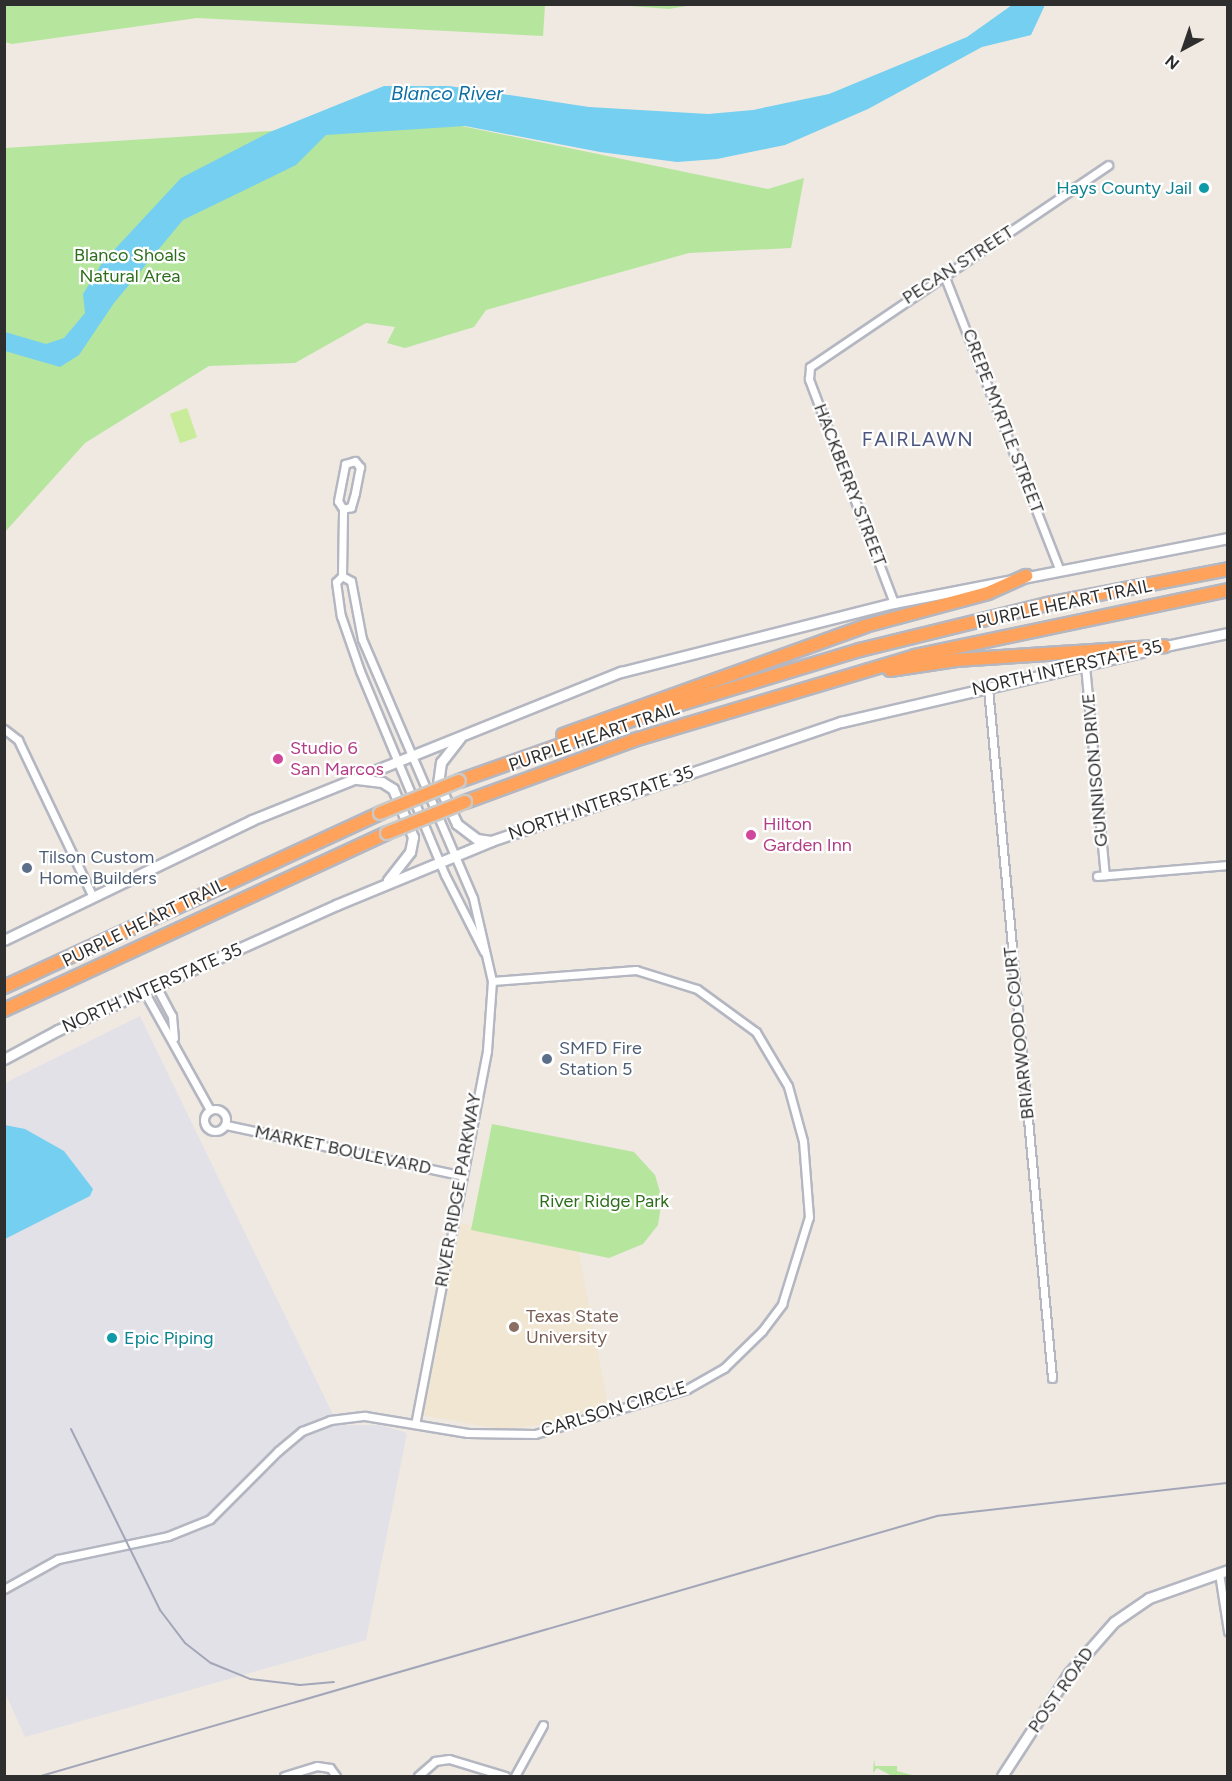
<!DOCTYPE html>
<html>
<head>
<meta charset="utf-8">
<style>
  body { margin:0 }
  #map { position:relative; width:1232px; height:1781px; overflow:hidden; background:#efe9e1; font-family:Figtree,sans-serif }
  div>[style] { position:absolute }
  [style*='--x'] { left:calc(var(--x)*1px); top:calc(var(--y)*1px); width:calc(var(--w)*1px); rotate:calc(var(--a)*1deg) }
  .industrial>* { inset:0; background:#e3e1e8 }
  .education>* { inset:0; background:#f0e6d1 }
  .green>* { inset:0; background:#b6e59e }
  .pitch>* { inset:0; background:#c9ec9a; transform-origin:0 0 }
  .water>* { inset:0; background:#75cff0 }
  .roads { filter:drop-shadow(2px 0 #b4b7c1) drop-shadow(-2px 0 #b4b7c1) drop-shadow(0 2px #b4b7c1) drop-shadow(0 -2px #b4b7c1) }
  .street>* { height:7px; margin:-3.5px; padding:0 3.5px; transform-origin:3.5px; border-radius:3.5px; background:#fff }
  .street>.ring { margin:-3.5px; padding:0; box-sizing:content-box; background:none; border:7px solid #fff; border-radius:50% }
  .secondary>* { height:9px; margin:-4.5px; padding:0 4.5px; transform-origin:4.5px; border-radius:4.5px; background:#fff }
  .highway>* { height:12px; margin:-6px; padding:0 6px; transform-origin:6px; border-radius:6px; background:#ffa35c }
  .rail>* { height:2px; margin:-1px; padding:0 1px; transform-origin:1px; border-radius:1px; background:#a3a6b8 }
  .bridges { filter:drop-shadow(2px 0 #c9c9c9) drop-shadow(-2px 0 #c9c9c9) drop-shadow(0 2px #c9c9c9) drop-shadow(0 -2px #c9c9c9) }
  .highway-bridge>* { height:12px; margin:-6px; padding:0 6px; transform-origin:6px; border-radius:6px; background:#ffa35c }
  .dots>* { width:16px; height:16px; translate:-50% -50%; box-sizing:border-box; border:3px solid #fff; border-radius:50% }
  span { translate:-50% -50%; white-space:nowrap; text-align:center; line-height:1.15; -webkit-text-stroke:4.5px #fff; paint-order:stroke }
  .culture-label { font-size:18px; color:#0d838f }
  .right { translate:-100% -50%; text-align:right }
  .left { translate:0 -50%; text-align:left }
  .park-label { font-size:18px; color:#2c6e1b }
  .street-label { font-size:18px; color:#2e2e2e }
  .hotel-label { font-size:18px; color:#b23c85 }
  .service-label { font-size:18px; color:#4e5e75 }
  .education-label { font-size:18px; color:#785e54 }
  .water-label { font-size:20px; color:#0d6fa3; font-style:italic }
  .neighbourhood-label { font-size:20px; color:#4d5680; letter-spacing:1.5px }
  .frame { position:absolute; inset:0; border:6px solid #2e2e2e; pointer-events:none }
  .north { position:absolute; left:1154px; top:18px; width:60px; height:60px; -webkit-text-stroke:4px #fff; paint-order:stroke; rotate:220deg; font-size:16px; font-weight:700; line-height:24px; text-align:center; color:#2e2e2e }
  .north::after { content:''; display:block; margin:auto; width:21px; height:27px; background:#2e2e2e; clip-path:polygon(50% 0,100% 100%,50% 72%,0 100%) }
</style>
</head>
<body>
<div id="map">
  <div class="industrial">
    <i style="clip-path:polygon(140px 1016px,338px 1425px,381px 1425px,407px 1433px,366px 1640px,25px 1737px,5px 1693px,5px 1083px)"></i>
  </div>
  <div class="education">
    <i style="clip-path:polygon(455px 1222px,578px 1248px,608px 1406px,542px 1425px,499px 1429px,422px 1415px)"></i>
  </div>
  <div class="green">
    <i style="clip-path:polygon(4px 5px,5px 4px,545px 5px,543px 36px,197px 18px,12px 44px,5px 42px)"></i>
    <i style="clip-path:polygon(617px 5px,693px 5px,669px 9px)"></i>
    <i style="clip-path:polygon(360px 105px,768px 189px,804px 178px,791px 248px,689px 253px,486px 310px,474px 327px,405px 348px,387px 343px,395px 327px,366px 323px,295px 363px,209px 366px,85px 443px,5px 532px,5px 148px,334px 127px)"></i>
    <i style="clip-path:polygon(492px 1124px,634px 1152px,655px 1175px,662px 1199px,658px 1225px,643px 1244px,609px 1258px,471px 1230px)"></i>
    <i style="clip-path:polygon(874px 1759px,875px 1766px,897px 1766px,897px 1771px,916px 1776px,892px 1776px,877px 1768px,873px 1773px)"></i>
  </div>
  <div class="pitch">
    <i style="left:187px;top:408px;width:31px;height:18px;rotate:71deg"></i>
  </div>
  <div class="water">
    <i style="clip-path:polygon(1012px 5px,1045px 5px,1031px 35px,982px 47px,868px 109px,785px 145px,717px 159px,677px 162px,600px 152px,465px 126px,326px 135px,296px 165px,183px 220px,114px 303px,79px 355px,60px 367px,5px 351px,5px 332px,46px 344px,64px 338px,85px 313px,83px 294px,102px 263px,181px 178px,270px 132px,384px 86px,449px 86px,589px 107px,708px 114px,753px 110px,829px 94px,967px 37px)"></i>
    <i style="clip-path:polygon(5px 1125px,25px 1129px,64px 1151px,93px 1189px,90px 1196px,5px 1239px)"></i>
  </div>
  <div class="roads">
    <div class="street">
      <i style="--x:944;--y:275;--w:316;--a:68.6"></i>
      <i style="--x:342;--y:576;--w:10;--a:29"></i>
      <i style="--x:351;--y:581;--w:59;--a:79.3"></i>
      <i style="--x:362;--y:639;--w:282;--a:66.8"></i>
      <i style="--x:473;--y:898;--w:85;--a:77.1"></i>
      <i style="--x:492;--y:981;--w:70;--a:94.1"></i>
      <i style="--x:487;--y:1051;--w:380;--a:100.9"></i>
      <i style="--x:342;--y:576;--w:8;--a:135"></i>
      <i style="--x:336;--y:582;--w:34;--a:82"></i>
      <i style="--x:341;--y:616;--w:58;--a:70.9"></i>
      <i style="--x:360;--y:671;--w:221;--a:67.4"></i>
      <i style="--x:445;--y:875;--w:86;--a:63.1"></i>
      <i style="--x:342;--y:576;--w:67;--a:-89.1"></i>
      <i style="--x:343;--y:509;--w:9;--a:-122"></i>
      <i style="--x:338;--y:501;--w:38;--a:-79"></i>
      <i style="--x:345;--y:464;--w:10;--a:-17"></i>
      <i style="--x:355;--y:461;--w:8;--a:50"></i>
      <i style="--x:360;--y:467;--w:26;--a:101"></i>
      <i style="--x:355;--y:493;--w:15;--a:106"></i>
      <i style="--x:351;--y:507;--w:8;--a:166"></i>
      <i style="--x:894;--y:603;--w:240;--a:-110.8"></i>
      <i style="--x:809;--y:379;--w:12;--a:-85"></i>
      <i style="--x:810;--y:367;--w:360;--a:-34.1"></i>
      <i style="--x:1085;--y:665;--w:211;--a:84.6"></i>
      <i style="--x:988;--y:688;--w:693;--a:84.7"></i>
      <i style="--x:4;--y:729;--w:18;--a:38"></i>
      <i style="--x:18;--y:740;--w:174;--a:64.5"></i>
      <i style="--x:1097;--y:876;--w:131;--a:-4.8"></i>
      <i style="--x:157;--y:988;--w:32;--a:62"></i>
      <i style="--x:172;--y:1016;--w:22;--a:85"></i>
      <i style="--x:145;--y:993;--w:134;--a:60.9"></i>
      <i class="ring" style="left:204px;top:1109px;width:15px;height:15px"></i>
      <i style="--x:226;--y:1125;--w:239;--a:12.1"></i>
      <i style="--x:1219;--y:1573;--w:59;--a:81.2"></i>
      <i style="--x:4;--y:1589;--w:62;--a:-29.1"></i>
      <i style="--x:58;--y:1559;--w:112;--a:-11.8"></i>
      <i style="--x:168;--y:1536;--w:45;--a:-22"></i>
      <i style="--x:210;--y:1519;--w:96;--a:-45"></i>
      <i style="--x:278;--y:1451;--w:31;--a:-40"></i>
      <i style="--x:302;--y:1431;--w:30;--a:-21"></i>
      <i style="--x:330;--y:1420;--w:35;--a:-7"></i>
      <i style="--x:365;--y:1416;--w:104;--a:9.4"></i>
      <i style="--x:468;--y:1433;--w:67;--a:0.9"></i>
      <i style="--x:535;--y:1434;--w:159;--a:-16.5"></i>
      <i style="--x:687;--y:1389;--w:43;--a:-29.6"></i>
      <i style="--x:724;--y:1368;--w:53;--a:-44.2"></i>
      <i style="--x:762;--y:1331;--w:34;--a:-53"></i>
      <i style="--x:782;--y:1304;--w:91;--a:-72.8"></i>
      <i style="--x:809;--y:1217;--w:76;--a:-94.5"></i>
      <i style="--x:803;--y:1141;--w:57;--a:-105.3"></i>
      <i style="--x:788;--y:1086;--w:63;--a:-120.7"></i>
      <i style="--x:756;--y:1032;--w:73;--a:-143.9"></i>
      <i style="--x:697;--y:989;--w:64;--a:-162.7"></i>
      <i style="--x:636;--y:970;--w:144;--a:175.6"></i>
      <i style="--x:284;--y:1776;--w:34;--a:-17"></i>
      <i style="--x:317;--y:1766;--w:13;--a:9"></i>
      <i style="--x:330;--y:1768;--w:10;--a:53"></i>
      <i style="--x:418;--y:1776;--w:23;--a:-41"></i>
      <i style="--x:435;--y:1761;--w:14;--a:-8"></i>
      <i style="--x:449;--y:1759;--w:59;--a:16.9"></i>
      <i style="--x:515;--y:1776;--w:58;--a:-61.2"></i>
    </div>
    <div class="secondary">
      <i style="--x:1161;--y:647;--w:68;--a:-11.8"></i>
      <i style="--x:460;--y:738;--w:31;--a:128"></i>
      <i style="--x:441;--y:762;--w:21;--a:98"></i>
      <i style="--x:438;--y:783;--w:45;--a:65.1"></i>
      <i style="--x:457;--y:824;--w:25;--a:37"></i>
      <i style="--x:477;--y:839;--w:14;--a:8"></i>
      <i style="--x:357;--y:779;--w:25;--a:7"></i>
      <i style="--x:382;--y:782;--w:13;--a:32"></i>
      <i style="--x:393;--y:789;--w:52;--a:67.4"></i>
      <i style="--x:413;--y:837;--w:15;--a:101"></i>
      <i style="--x:410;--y:852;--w:36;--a:128"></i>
      <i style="--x:4;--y:940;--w:276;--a:-25.8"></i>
      <i style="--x:252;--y:820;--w:398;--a:-21.9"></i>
      <i style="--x:621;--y:672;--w:282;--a:-14.2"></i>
      <i style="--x:894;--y:603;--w:340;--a:-11"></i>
      <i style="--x:4;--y:1059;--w:61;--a:-28.2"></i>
      <i style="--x:58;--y:1030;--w:305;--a:-24.2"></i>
      <i style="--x:336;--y:905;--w:168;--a:-22.4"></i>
      <i style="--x:491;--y:841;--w:370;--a:-18.8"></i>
      <i style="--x:841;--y:722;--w:309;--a:-13.1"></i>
      <i style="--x:1002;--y:1776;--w:123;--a:-57"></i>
      <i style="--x:1069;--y:1673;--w:68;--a:-48.6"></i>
      <i style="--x:1114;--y:1622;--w:42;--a:-34.4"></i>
      <i style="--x:1149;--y:1598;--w:84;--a:-19.5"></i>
    </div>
    <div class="highway">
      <i style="--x:890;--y:670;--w:67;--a:-8.6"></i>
      <i style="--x:956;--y:660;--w:209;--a:-3.8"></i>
      <i style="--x:563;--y:735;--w:321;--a:-19.8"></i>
      <i style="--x:865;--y:626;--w:127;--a:-15"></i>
      <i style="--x:988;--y:593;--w:42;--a:-24.1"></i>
      <i style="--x:459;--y:781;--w:204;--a:-19.5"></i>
      <i style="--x:651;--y:713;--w:218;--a:-16.8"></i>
      <i style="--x:860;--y:650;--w:193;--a:-13.8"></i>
      <i style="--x:1047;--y:604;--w:184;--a:-10.9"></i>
      <i style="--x:465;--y:802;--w:180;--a:-20.1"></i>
      <i style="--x:634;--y:740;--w:293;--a:-16.6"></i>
      <i style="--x:915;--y:656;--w:320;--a:-11.9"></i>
      <i style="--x:4;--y:987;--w:414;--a:-24.8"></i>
      <i style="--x:4;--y:1010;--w:422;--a:-24.8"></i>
    </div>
  </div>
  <div class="rail">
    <i style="--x:71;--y:1429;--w:202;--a:63.8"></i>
    <i style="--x:160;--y:1610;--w:41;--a:52.9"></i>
    <i style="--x:185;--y:1643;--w:33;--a:38"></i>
    <i style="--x:211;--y:1663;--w:42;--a:22.3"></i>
    <i style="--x:250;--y:1679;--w:50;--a:6.8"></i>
    <i style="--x:300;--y:1685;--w:34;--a:-5"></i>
    <i style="--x:41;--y:1776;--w:933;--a:-16.18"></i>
    <i style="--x:937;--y:1516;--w:293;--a:-6.5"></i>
  </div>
  <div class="bridges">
    <div class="highway-bridge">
      <i style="--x:380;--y:813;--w:85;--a:-22.1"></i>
      <i style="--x:387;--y:833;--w:84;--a:-21.7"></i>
    </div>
  </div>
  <div class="dots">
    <i style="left:1204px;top:188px;background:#0f9aa8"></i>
    <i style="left:278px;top:759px;background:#d1479c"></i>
    <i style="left:751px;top:835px;background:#d1479c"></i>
    <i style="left:27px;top:868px;background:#5c6f8a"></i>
    <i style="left:547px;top:1059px;background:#5c6f8a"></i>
    <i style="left:514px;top:1327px;background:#8d6e63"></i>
    <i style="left:112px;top:1338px;background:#0f9aa8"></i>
  </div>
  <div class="culture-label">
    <span class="right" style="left:1192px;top:188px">Hays County Jail</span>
    <span class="left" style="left:124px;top:1338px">Epic Piping</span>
  </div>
  <div class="park-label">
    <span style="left:130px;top:266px">Blanco Shoals<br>Natural Area</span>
    <span style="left:604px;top:1201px">River Ridge Park</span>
  </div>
  <div class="street-label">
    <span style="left:958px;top:265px;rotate:-33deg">PECAN STREET</span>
    <span style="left:1003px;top:421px;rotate:69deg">CREPE MYRTLE STREET</span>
    <span style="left:850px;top:485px;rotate:69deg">HACKBERRY STREET</span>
    <span style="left:1064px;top:604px;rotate:-12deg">PURPLE HEART TRAIL</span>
    <span style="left:1067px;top:668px;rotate:-13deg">NORTH INTERSTATE 35</span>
    <span style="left:594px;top:737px;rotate:-19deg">PURPLE HEART TRAIL</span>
    <span style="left:1095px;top:770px;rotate:-95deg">GUNNISON DRIVE</span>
    <span style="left:601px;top:803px;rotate:-19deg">NORTH INTERSTATE 35</span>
    <span style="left:144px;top:923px;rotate:-26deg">PURPLE HEART TRAIL</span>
    <span style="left:152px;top:988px;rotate:-24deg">NORTH INTERSTATE 35</span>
    <span style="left:1019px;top:1033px;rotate:-96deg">BRIARWOOD COURT</span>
    <span style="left:343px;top:1150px;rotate:12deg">MARKET BOULEVARD</span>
    <span style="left:458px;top:1190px;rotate:-80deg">RIVER RIDGE PARKWAY</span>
    <span style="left:614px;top:1409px;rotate:-17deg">CARLSON CIRCLE</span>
    <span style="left:1061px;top:1690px;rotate:-55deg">POST ROAD</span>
  </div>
  <div class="hotel-label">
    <span class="left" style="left:290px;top:759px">Studio 6<br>San Marcos</span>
    <span class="left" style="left:763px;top:835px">Hilton<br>Garden Inn</span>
  </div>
  <div class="service-label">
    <span class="left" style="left:39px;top:868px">Tilson Custom<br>Home Builders</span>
    <span class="left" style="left:559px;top:1059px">SMFD Fire<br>Station 5</span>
  </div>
  <div class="education-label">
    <span class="left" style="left:526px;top:1327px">Texas State<br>University</span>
  </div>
  <div class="water-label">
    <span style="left:447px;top:93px">Blanco River</span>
  </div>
  <div class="neighbourhood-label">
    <span style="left:918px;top:439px">FAIRLAWN</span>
  </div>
  <div class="frame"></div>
  <div class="north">N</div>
</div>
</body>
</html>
